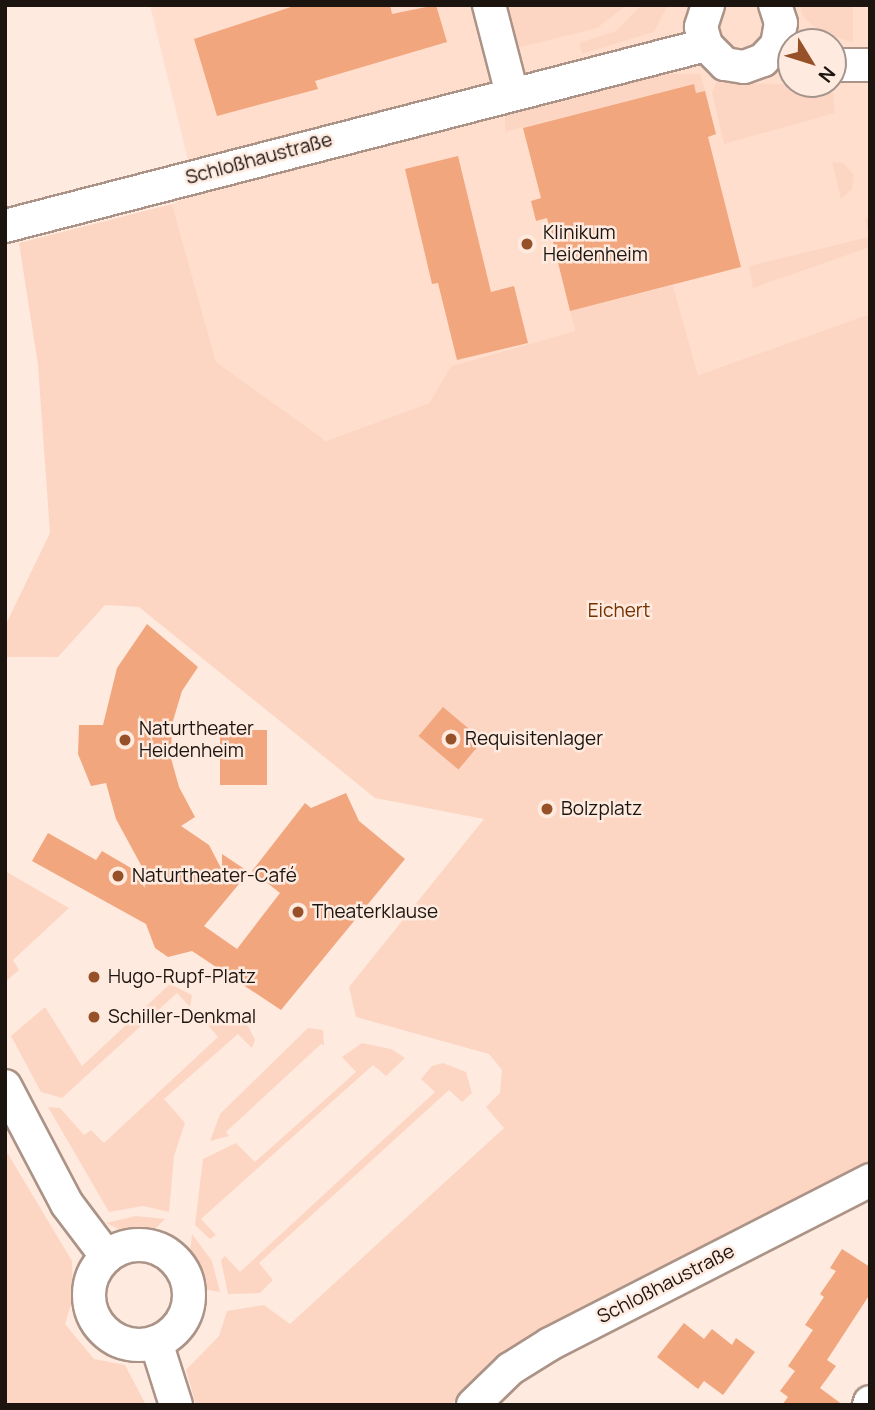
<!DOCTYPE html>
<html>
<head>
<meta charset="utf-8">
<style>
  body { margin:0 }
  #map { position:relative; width:875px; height:1410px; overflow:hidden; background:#feeadf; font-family:Manrope,sans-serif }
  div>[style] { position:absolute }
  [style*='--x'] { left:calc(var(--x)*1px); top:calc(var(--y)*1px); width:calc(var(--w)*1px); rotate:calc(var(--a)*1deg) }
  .built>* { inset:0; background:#ffdecd }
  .green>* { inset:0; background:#fdd6c3 }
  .building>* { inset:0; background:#f1a67e; transform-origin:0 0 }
  .roads { filter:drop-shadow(2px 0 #ab9387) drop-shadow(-2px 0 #ab9387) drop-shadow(0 2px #ab9387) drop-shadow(0 -2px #ab9387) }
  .minor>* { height:32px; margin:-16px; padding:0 16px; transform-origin:16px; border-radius:16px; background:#fff }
  .minor>.ring { margin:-16px; padding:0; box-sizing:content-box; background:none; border:32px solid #fff; border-radius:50% }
  .dots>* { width:19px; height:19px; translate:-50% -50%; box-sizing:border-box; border:4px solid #feeadf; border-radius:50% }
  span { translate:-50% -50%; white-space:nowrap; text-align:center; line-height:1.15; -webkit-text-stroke:5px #feeadf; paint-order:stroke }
  .street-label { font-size:19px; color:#1c140f }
  .poi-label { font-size:19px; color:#1c140f }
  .left { translate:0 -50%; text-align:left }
  .park-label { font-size:19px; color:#743201 }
  .frame { position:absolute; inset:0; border:7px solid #1c140f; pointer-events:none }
  .north { position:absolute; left:777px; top:28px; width:70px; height:70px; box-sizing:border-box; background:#feeadf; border:2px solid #a4948c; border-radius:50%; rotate:128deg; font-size:19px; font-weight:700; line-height:28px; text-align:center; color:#1c140f }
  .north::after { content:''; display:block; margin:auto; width:24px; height:32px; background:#975128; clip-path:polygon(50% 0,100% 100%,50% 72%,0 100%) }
</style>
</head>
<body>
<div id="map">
  <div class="built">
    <i style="clip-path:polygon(evenodd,150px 5px,870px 5px,870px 314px,698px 375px,673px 285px,571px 311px,575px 331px,451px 366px,429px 403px,326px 441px,216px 363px,172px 204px,196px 193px,150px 5px,791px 42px,833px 42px,833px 84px,791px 84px,791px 42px)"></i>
  </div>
  <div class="green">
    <i style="clip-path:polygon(506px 5px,627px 5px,597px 28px,517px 48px)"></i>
    <i style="clip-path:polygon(641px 5px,668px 5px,654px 32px,582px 54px,579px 43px,616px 31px)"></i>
    <i style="clip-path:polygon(799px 5px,853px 5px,853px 42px,821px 33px,804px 18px)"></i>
    <i style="clip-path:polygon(647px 74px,701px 74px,705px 91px,696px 93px,693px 84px,505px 132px,505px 112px)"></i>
    <i style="clip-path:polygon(716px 82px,832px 86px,835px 113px,724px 144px,712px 93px)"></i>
    <i style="clip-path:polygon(832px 162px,844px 163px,854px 175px,852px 189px,841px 199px)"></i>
    <i style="clip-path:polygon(172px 204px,216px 362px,326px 441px,429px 403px,451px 366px,575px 331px,570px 311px,673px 285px,698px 375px,870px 314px,870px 1162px,534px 1334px,500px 1355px,451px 1405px,196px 1405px,186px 1370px,219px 1336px,227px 1311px,264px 1305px,290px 1324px,504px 1128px,486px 1107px,500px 1093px,502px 1070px,489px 1054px,356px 1017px,349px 987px,484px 819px,375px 798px,139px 607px,105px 605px,58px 657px,5px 657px,5px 626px,50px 533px,38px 365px,19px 243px)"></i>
    <i style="clip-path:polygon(870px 217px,870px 247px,753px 288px,749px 266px,869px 237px,865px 218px)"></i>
    <i style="clip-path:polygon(5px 871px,69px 908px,13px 960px,19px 970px,5px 982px)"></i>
    <i style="clip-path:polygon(170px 984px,192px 995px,190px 1007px,177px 993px,62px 1098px,41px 1092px,11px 1036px,45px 1007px,82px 1066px)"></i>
    <i style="clip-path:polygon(220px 1015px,248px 1026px,255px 1040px,252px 1048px,238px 1034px,164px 1099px,185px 1123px,174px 1156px,169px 1212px,143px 1206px,109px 1212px,48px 1107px,60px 1108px,84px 1135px,91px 1130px,104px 1143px,218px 1037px,207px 1024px)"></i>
    <i style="clip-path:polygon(308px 1028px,323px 1030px,324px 1046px,321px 1044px,226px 1132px,229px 1136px,210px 1141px,220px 1114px)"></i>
    <i style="clip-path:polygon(362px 1043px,391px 1049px,405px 1058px,386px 1076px,373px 1065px,201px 1219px,216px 1235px,210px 1239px,195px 1225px,203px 1159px,236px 1143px,255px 1162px,356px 1072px,342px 1057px)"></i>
    <i style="clip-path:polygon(443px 1063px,466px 1072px,472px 1093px,462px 1102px,449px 1090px,259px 1263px,273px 1280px,260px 1293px,228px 1294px,221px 1260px,225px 1256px,240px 1272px,435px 1092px,421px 1079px,432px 1066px)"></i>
    <i style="clip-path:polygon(5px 1149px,72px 1261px,73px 1298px,65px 1324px,94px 1359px,125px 1365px,146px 1405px,5px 1405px)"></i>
    <i style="clip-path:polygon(136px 1216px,165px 1219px,149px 1235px,135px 1237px,106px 1223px)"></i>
    <i style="clip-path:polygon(192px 1234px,212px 1261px,220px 1292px,198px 1288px,189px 1264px)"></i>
  </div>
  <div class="building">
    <i style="clip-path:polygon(297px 5px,390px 5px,392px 14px,436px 5px,447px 42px,315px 81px,318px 89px,217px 116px,194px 39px)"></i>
    <i style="clip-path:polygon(694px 84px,696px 93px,705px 91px,716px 134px,708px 137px,741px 267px,570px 311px,547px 218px,536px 221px,531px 201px,541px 198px,523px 128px)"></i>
    <i style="clip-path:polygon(458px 156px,491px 292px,514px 286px,528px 343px,457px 360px,438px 283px,432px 284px,405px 169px)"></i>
    <i style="clip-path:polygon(147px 624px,198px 667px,182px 691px,172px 724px,171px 758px,179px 787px,195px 817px,181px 826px,209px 845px,222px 870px,222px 854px,249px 872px,204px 926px,237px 949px,280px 893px,252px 871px,305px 803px,311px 808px,346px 793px,359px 821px,405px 859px,281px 1010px,192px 951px,168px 957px,155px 948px,146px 924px,32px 861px,48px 833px,96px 860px,102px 851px,148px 878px,116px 819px,106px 783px,91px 786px,78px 754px,79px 725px,103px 725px,117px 668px)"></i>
    <i style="left:443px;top:707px;width:52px;height:38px;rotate:40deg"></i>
    <i style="left:267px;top:730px;width:55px;height:47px;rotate:90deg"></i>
    <i style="clip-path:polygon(842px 1249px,870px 1267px,870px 1294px,827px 1360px,836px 1366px,820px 1388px,843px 1405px,782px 1405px,788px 1397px,780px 1391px,795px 1371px,788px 1366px,813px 1330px,805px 1325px,824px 1297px,820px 1294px,836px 1271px,830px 1268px)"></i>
    <i style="clip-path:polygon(684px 1323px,704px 1339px,712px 1329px,732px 1345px,736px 1338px,755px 1352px,723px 1395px,704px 1381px,698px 1389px,657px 1357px)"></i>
  </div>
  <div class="roads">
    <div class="minor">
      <i style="--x:489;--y:5;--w:92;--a:75.5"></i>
      <i style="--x:708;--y:5;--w:23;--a:108"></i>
      <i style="--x:701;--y:27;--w:19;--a:74"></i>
      <i style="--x:706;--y:45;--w:27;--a:45"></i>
      <i style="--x:725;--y:64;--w:19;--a:9"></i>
      <i style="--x:744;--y:67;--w:20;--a:-20"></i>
      <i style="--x:763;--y:60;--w:21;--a:-47"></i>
      <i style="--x:777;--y:45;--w:22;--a:-80"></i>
      <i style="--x:781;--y:23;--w:19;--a:-108"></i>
      <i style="--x:833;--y:65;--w:37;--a:0"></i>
      <i style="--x:5;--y:226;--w:724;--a:-14.48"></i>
      <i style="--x:5;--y:1086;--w:133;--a:62.3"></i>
      <i style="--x:67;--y:1204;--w:66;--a:53"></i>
      <i class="ring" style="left:89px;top:1245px;width:68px;height:68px"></i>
      <i style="--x:156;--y:1342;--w:66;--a:72.4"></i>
      <i style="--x:473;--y:1405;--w:52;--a:-44.2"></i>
      <i style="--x:510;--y:1369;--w:47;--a:-32"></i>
      <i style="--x:550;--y:1344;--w:360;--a:-27.1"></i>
      <i style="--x:869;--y:1405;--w:3;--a:-72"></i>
    </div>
  </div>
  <div class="dots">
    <i style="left:527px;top:244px;background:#975128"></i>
    <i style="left:451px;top:739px;background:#975128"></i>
    <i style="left:125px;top:740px;background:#975128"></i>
    <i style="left:547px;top:809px;background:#975128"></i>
    <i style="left:118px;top:876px;background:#975128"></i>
    <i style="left:298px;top:912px;background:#975128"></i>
    <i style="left:94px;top:977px;background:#975128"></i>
    <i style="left:94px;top:1017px;background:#975128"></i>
  </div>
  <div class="street-label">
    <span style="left:259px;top:159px;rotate:-15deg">Schloßhaustraße</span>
    <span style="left:666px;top:1284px;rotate:-27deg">Schloßhaustraße</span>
  </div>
  <div class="poi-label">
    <span class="left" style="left:543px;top:244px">Klinikum<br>Heidenheim</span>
    <span class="left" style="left:139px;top:740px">Naturtheater<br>Heidenheim</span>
    <span class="left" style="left:465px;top:739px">Requisitenlager</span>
    <span class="left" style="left:561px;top:809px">Bolzplatz</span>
    <span class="left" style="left:132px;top:876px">Naturtheater-Café</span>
    <span class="left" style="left:312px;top:912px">Theaterklause</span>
    <span class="left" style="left:108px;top:977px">Hugo-Rupf-Platz</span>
    <span class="left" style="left:108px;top:1017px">Schiller-Denkmal</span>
  </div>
  <div class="park-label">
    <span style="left:619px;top:611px">Eichert</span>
  </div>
  <div class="frame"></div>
  <div class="north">N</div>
</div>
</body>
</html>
